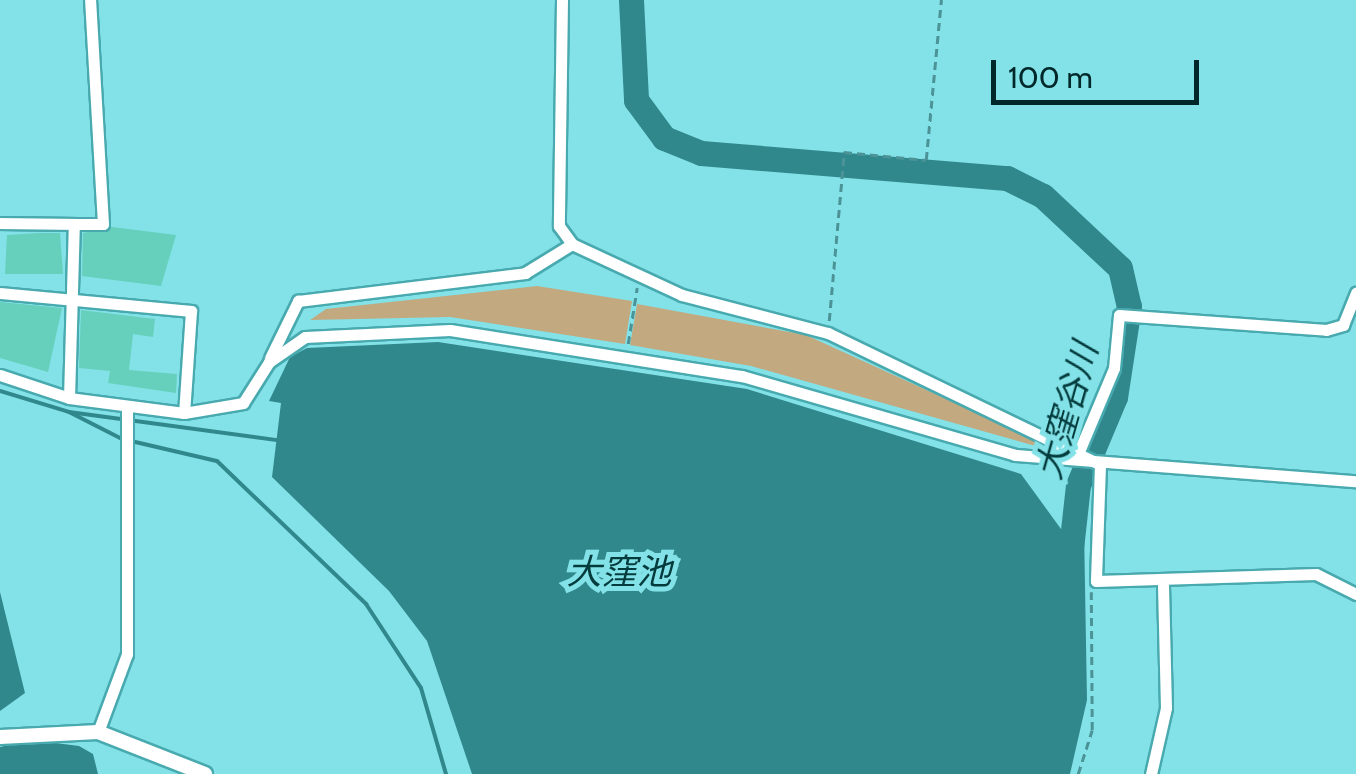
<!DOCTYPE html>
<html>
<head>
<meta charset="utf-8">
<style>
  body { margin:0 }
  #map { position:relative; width:1356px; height:774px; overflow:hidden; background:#83e2e7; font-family:Cabin,"Noto Sans JP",sans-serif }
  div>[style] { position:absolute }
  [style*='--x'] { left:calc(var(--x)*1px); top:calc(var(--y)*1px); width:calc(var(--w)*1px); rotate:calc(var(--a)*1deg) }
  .green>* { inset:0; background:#c2a980 }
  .water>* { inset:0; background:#30888c }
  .stream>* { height:4px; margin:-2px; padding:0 2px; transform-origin:2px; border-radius:2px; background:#30888c }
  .river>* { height:25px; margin:-12.5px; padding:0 12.5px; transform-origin:12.5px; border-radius:12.5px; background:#30888c }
  .building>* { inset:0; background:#66d0bc }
  .path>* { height:2.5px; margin-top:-1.25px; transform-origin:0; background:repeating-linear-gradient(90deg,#4b9397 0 8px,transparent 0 13px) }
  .roads { filter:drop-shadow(2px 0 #48aaaf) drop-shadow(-2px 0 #48aaaf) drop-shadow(0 2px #48aaaf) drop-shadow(0 -2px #48aaaf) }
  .minor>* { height:11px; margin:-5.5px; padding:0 5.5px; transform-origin:5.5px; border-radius:5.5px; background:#fff }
  .tertiary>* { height:14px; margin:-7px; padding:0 7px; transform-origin:7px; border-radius:7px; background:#fff }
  span { translate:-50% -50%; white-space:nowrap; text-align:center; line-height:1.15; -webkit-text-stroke:10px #83e2e7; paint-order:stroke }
  .water-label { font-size:35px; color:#043c3e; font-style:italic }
  .scale { position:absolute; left:991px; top:60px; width:208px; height:45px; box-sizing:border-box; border:5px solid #00282a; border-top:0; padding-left:12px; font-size:30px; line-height:35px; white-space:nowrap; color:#00282a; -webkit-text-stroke:8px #83e2e7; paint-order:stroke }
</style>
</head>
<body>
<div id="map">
  <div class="green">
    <i style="clip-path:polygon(537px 286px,632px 301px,625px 344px,450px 317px,310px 320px,326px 309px)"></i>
    <i style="clip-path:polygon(637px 304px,806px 335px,1071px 456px,751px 366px,630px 345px)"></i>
  </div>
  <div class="water">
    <i style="clip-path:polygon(438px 342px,747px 389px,1021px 474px,1061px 529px,1084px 528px,1087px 700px,1070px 774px,472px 774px,427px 641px,389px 591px,272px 477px,281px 403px,269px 401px,290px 357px,307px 348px)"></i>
    <i style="clip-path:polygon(0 592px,25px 693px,0 711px)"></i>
    <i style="clip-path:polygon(32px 740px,79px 746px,93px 754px,98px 774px,0 774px,0 747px)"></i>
  </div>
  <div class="stream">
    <i style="--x:0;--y:391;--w:72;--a:16.9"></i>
    <i style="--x:69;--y:412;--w:210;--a:7.7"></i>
    <i style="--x:69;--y:412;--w:59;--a:27"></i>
    <i style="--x:131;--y:441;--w:88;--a:13.1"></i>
    <i style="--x:217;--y:461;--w:207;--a:43.8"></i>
    <i style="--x:366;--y:604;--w:100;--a:56.8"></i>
    <i style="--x:421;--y:688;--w:90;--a:73.8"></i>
  </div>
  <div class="river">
    <i style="--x:631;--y:0;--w:100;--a:87.1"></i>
    <i style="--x:636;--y:100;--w:47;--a:53.6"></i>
    <i style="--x:664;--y:138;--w:40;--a:22"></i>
    <i style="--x:701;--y:153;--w:307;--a:4.7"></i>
    <i style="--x:1007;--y:178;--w:40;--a:26.6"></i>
    <i style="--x:1043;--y:196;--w:105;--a:43.1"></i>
    <i style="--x:1120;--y:268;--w:39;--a:77"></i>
    <i style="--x:1129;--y:306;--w:92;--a:98.7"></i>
    <i style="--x:1115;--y:397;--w:95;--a:112.8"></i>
    <i style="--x:1078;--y:485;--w:72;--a:96.3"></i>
  </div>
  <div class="building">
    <i style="clip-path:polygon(112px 227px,176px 235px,161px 286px,82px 276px,83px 233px)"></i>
    <i style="clip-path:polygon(38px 233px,60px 233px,63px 274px,5px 274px,7px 235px)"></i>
    <i style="clip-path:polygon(0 302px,62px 308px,48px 372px,0 358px)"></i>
    <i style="clip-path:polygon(81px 310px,155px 319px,153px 337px,133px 334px,129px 370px,177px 374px,176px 393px,108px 383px,110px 371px,79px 368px)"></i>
  </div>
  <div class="path">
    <i style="--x:829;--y:321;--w:170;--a:-84.9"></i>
    <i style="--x:844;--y:152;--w:82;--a:5.6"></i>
    <i style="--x:926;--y:160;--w:161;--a:-84.6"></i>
    <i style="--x:628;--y:344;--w:57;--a:-80.9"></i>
    <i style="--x:1078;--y:774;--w:46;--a:-72.3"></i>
    <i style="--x:1092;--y:730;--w:138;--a:-90.4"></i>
  </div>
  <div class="roads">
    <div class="minor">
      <i style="--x:562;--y:0;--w:226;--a:90.8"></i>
      <i style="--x:559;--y:226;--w:22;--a:54"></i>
      <i style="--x:572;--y:244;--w:121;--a:24.9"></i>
      <i style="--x:682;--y:295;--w:151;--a:14.6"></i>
      <i style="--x:828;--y:333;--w:299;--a:25.8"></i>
      <i style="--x:0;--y:223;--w:74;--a:0.8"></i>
      <i style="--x:0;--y:293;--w:192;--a:5.4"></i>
      <i style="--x:191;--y:311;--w:102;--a:93.9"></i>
      <i style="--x:270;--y:358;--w:64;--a:-63.8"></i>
      <i style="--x:298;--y:301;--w:229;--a:-7"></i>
      <i style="--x:525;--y:273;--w:55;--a:-31.7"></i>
      <i style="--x:0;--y:375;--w:73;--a:18.4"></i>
      <i style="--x:69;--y:398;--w:116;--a:7.4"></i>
      <i style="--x:184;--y:413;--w:60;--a:-9.6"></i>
      <i style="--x:243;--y:403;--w:49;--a:-57.6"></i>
      <i style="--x:269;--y:362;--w:44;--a:-34.8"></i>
      <i style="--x:305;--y:337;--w:145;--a:-2.8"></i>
      <i style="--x:450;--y:330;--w:296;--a:9"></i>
      <i style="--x:742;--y:376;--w:284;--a:16.1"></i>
      <i style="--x:1015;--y:455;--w:342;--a:4.4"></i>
      <i style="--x:69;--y:398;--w:174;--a:-88.4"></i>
      <i style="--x:74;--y:224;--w:29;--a:0"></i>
      <i style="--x:103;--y:224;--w:224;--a:-93.3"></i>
      <i style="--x:1080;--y:449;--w:88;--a:-67.2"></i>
      <i style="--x:1114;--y:368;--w:53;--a:-84.6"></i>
      <i style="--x:1119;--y:315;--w:208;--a:4.1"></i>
      <i style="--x:1326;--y:330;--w:18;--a:-16"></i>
      <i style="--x:1343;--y:325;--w:35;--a:-68"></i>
      <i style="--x:1100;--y:465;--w:116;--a:92"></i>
      <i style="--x:1096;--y:581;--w:220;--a:-1.8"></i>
      <i style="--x:1316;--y:574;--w:45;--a:26.6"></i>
      <i style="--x:98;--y:732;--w:83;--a:-69.6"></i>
      <i style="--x:127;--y:654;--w:247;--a:-90"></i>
      <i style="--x:1151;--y:774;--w:68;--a:-77.2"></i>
      <i style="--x:1166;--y:708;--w:123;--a:-91.4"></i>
    </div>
    <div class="tertiary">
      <i style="--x:0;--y:737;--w:98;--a:-2.9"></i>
      <i style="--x:98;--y:732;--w:115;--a:21.4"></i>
    </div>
  </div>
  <div class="water-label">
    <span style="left:1067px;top:411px;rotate:-74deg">大窪谷川</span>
    <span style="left:619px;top:572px">大窪池</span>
  </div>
  <div class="scale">100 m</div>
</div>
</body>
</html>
